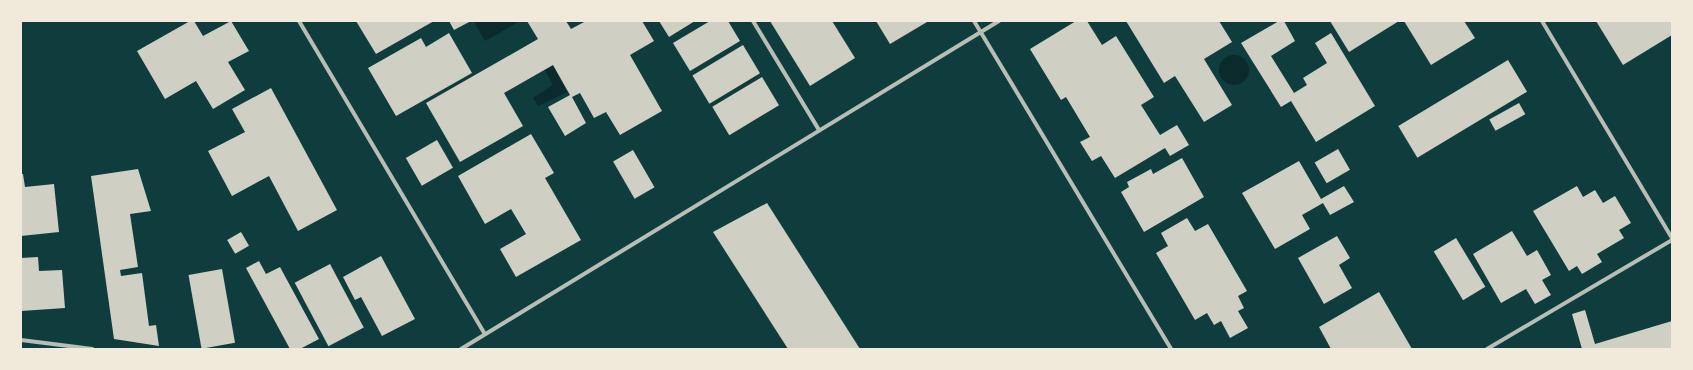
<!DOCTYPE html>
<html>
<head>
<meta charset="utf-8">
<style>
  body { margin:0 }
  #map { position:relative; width:1693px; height:370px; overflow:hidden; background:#0f3d3e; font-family:"Nunito Sans",sans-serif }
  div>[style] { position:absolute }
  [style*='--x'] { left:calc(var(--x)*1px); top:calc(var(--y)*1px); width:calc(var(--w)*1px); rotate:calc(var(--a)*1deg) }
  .water>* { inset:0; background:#0a2a2b }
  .round { border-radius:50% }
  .building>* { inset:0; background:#cfcfc3; transform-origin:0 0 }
  .minor>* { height:4px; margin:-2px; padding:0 2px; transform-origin:2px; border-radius:2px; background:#b8beb3 }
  span { translate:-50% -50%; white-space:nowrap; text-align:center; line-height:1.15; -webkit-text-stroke:4px #f1e9da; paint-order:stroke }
  .frame { position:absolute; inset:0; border:22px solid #f1e9da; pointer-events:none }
</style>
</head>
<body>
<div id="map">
  <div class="water">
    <i style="clip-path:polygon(478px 21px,515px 21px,517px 23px,485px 41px,475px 23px)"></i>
    <i class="round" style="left:1219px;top:55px;width:30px;height:30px"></i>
    <i style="clip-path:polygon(553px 66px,567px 92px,538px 106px,533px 98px,553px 85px,545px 70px)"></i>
  </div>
  <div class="building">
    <i style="clip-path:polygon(190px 21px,194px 21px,203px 36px,231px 21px,249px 51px,228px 62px,245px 90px,213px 109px,196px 81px,165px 99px,137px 51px)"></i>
    <i style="clip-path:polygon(356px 21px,434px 21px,376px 54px)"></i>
    <i style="clip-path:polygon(449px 21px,471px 21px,454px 30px)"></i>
    <i style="clip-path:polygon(527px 21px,566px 21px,571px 29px,586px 21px,642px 21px,654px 41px,630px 55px,662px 111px,620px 135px,606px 112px,594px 118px,580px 93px,572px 97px,586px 123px,565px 136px,548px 107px,570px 95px,553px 65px,504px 93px,523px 126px,460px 162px,426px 103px,538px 39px)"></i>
    <i style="clip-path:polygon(659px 21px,695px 21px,669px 37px)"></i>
    <i style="clip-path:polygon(710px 21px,728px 21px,740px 41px,690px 71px,673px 43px)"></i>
    <i style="clip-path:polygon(770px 21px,832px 21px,855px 58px,810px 86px)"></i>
    <i style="clip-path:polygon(876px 21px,927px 21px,927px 22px,890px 44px)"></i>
    <i style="clip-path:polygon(1076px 21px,1087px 21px,1102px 45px,1116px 36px,1154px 97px,1141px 105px,1160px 135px,1177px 125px,1189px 145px,1170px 156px,1165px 148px,1115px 178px,1101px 156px,1092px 161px,1080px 142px,1090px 137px,1066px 97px,1061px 100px,1030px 49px)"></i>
    <i style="clip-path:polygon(1126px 21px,1219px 21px,1232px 42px,1204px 59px,1232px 105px,1204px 122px,1175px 76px,1164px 83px)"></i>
    <i style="clip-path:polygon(1279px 21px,1284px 21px,1295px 41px,1271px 56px,1294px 93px,1307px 85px,1303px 78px,1327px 63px,1315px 43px,1331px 33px,1375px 106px,1316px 142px,1291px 101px,1281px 107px,1241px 43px)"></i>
    <i style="clip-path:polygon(1330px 21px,1399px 21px,1349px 52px)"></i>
    <i style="clip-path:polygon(1404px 21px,1464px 21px,1475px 38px,1431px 65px)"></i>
    <i style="clip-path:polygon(1596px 21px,1672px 21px,1672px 35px,1623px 65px)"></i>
    <i style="clip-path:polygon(449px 33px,472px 73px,396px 116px,368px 68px,421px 38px,426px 47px)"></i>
    <i style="left:743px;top:45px;width:33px;height:59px;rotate:59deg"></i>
    <i style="left:1508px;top:60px;width:37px;height:128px;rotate:59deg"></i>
    <i style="left:762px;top:77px;width:33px;height:58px;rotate:59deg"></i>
    <i style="clip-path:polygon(271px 88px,337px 210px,298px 231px,269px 176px,232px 196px,208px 151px,245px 132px,232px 109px)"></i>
    <i style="left:1519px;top:103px;width:13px;height:34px;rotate:61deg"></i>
    <i style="clip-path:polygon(531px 134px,554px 173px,545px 178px,581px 240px,516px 277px,500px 249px,526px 234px,511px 209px,485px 224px,458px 176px)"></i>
    <i style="left:437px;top:140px;width:32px;height:36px;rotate:60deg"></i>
    <i style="left:1338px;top:149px;width:24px;height:27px;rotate:60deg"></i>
    <i style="left:633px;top:150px;width:43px;height:23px;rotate:60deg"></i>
    <i style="clip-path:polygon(1182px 158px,1204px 197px,1144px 232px,1121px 192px,1129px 187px,1127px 182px,1151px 169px,1153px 174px)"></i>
    <i style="clip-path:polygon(1299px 161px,1321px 199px,1344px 186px,1354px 202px,1330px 215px,1323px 203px,1302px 215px,1310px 229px,1275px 249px,1242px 193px)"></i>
    <i style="clip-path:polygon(138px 169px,151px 211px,130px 214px,138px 267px,120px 270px,121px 276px,142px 273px,149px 326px,156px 325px,159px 346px,114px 339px,91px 176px)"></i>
    <i style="clip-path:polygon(21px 174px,23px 174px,25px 187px,54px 184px,59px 232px,21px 236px)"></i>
    <i style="clip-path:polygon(1577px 186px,1583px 197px,1595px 190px,1603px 203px,1615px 196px,1631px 223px,1619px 230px,1624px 238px,1597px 254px,1602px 262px,1582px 274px,1577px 266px,1569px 271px,1533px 211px)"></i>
    <i style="clip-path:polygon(767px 203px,860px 349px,788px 349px,713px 232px)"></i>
    <i style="clip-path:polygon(1187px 218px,1195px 231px,1208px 224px,1247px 291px,1238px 296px,1244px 308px,1238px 311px,1248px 328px,1230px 338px,1221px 321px,1214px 325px,1207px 313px,1195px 320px,1156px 253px,1168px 246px,1161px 233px)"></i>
    <i style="clip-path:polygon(1512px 231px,1527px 256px,1537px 250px,1551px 275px,1542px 280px,1551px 295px,1535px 304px,1526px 289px,1501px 303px,1473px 254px)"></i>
    <i style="left:241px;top:232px;width:16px;height:16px;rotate:60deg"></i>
    <i style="clip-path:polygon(1337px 236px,1350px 258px,1339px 265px,1352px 288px,1324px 304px,1298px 258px)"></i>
    <i style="left:1456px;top:238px;width:57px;height:26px;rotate:59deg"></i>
    <i style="clip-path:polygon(381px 256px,415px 319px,382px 336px,361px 297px,355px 300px,343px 277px)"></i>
    <i style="clip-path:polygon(38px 257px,39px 271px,62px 270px,65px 308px,21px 311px,21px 258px)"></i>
    <i style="clip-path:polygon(259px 261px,266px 274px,280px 267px,319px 339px,300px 349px,290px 349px,246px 268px)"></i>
    <i style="left:330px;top:264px;width:72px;height:40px;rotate:62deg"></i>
    <i style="left:222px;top:269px;width:75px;height:34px;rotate:80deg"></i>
    <i style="clip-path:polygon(1379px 292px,1412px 349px,1331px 349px,1319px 327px)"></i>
    <i style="clip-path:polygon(1585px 310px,1595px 344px,1672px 321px,1672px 349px,1582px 349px,1572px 314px)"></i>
  </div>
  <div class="minor">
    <i style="--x:299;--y:21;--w:364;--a:59.3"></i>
    <i style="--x:753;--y:21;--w:127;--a:58.8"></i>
    <i style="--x:974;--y:21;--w:383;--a:59"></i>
    <i style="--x:1542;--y:21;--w:253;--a:59.1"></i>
    <i style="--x:21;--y:340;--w:72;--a:7.2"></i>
    <i style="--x:461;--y:349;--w:630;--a:-31.37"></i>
    <i style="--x:1487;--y:349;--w:215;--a:-30.5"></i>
  </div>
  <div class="frame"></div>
</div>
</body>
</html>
